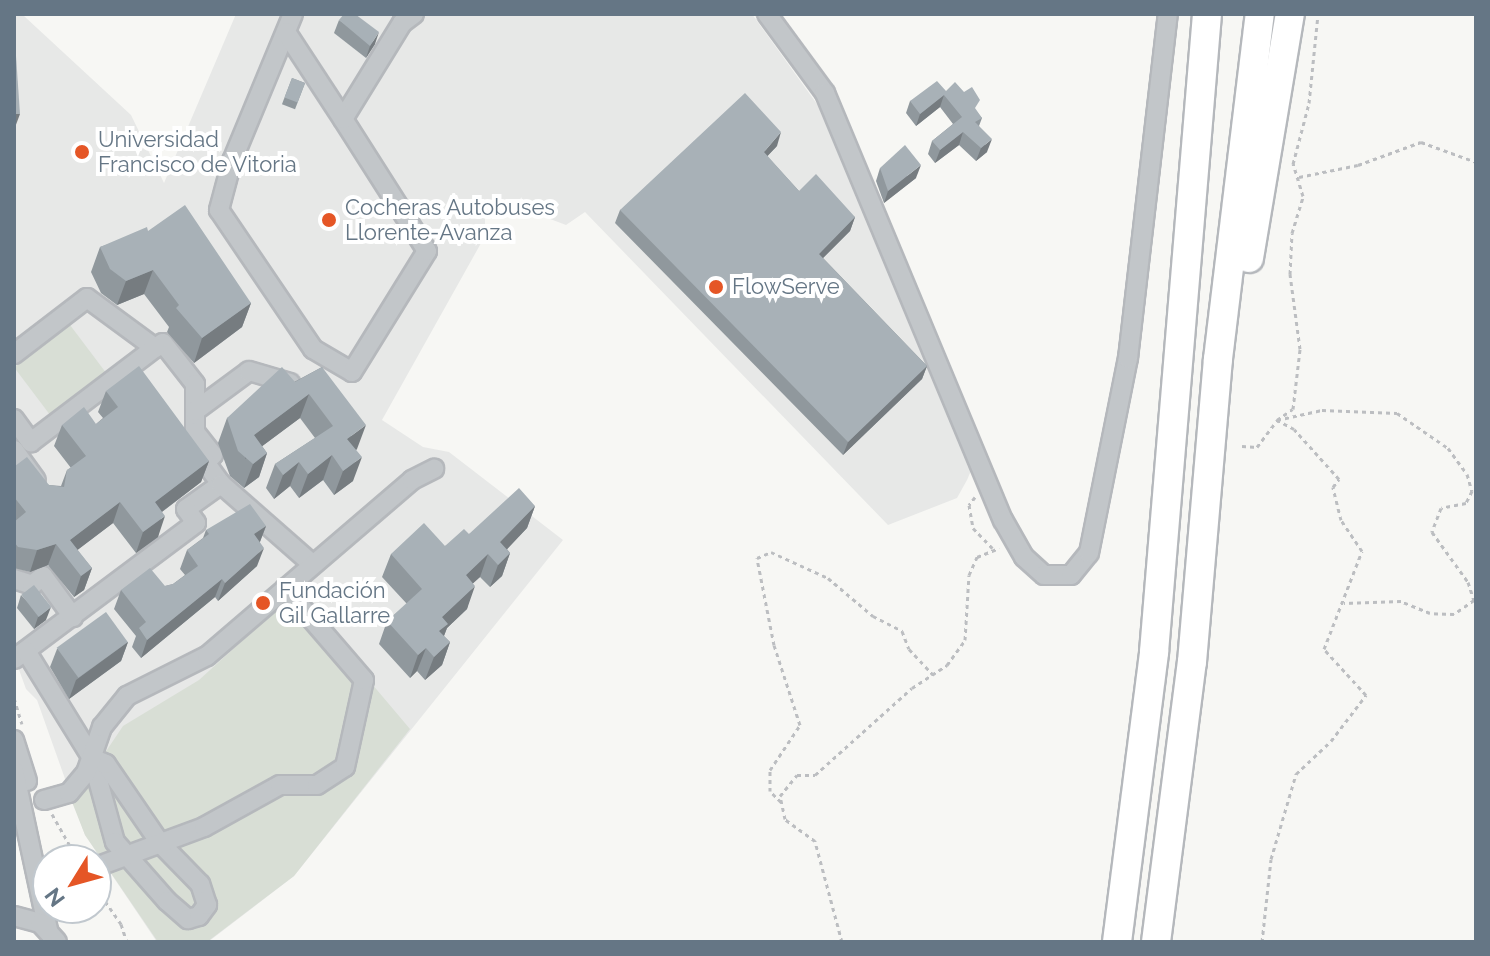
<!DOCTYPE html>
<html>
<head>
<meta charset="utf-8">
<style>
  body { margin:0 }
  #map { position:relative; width:1490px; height:956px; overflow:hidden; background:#f7f7f4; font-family:Raleway,sans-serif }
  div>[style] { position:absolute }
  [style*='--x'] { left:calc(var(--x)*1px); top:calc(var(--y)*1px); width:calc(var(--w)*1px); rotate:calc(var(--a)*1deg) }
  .built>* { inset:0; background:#e7e8e7 }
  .green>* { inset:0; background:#d8ded5; transform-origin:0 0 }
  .path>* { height:3px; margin-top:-1.5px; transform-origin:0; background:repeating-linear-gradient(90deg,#bcbec1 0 4px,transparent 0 8px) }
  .roads { filter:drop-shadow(2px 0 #b5b8bc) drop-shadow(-2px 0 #b5b8bc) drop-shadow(0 2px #b5b8bc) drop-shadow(0 -2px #b5b8bc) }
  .minor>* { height:18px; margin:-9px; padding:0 9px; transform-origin:9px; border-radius:9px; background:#c2c6c9 }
  .highway>* { height:28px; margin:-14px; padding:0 14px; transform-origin:14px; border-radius:14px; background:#fff }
  .wall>* { inset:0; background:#90989d; transform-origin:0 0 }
  .shaded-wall>* { inset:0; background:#767c80 }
  .building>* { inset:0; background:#a8b1b7; transform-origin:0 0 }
  .dots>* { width:22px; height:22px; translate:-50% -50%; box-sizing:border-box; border:4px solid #fff; border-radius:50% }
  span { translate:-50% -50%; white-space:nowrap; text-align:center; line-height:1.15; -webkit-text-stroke:8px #fff; paint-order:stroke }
  .poi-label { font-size:22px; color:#657685 }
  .left { translate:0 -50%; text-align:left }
  .frame { position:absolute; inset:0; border:16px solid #657685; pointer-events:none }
  .north { position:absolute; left:32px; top:844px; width:80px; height:80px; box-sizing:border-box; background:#fff; border:2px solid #c1c8ce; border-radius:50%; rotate:233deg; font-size:22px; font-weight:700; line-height:32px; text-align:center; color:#657685 }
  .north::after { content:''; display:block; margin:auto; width:28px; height:36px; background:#e55626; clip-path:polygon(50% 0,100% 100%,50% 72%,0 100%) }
</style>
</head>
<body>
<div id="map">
  <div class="built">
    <i style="clip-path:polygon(14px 14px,24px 16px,131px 115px,164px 183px,236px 14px,752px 14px,822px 111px,973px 466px,967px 480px,957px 498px,888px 525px,585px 212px,566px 225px,508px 203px,485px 216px,485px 236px,382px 420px,423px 447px,449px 452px,563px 540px,294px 876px,208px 942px,157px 942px,85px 835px,37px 700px,26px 689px,14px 656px)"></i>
  </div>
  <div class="green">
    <i style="left:70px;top:325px;width:62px;height:70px;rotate:53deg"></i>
    <i style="clip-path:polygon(295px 593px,410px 729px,294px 876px,207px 942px,158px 942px,85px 835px,72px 802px,123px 726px,199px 680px)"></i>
  </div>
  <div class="path">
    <i style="--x:1299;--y:177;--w:60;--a:-11.5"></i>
    <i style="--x:1358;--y:165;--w:67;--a:-20.1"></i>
    <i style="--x:1421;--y:142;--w:59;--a:20"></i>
    <i style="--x:1277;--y:420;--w:46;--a:-12.5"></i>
    <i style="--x:1322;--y:410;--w:75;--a:2.3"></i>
    <i style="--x:1397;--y:413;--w:62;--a:34.5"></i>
    <i style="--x:1448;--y:448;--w:32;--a:54"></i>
    <i style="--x:1467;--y:474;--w:18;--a:74"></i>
    <i style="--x:1472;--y:491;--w:13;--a:117"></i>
    <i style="--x:1466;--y:503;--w:25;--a:169"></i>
    <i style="--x:1441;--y:508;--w:26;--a:111"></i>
    <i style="--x:1432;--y:532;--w:62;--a:54.2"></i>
    <i style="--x:1468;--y:582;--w:19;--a:72"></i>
    <i style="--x:1474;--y:600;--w:24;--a:145"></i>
    <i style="--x:1454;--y:614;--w:24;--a:-178"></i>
    <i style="--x:1430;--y:613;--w:31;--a:-158"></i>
    <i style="--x:1401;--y:601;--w:57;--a:178"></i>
    <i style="--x:1242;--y:446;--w:15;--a:4"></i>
    <i style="--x:1257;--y:447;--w:34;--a:-53"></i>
    <i style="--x:1277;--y:420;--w:19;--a:-35"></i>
    <i style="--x:1293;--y:409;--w:60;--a:-83.3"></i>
    <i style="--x:1300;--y:349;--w:76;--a:-97.6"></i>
    <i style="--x:1290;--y:274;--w:41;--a:-87.2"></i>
    <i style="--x:1292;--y:233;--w:39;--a:-73"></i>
    <i style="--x:1303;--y:196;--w:34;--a:-107"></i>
    <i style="--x:1293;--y:164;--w:63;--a:-75.3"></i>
    <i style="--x:1309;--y:103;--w:89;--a:-84.2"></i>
    <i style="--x:975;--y:497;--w:10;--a:127"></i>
    <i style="--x:969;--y:505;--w:23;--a:80"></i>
    <i style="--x:973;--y:528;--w:28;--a:46"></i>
    <i style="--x:14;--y:698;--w:27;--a:73"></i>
    <i style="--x:781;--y:802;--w:16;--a:-135"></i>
    <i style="--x:770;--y:791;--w:21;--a:-90"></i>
    <i style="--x:770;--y:770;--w:54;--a:-56.3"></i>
    <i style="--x:800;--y:725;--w:84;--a:-108"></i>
    <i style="--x:774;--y:645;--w:89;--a:-101.1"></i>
    <i style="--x:757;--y:558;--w:15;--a:-23"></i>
    <i style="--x:771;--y:552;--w:63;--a:24.5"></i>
    <i style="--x:828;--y:578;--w:59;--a:40.2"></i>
    <i style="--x:873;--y:616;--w:33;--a:27"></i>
    <i style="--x:902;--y:631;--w:19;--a:69"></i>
    <i style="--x:909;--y:649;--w:35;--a:47"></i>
    <i style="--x:52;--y:814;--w:53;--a:60.5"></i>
    <i style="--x:96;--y:888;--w:44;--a:55.2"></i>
    <i style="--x:121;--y:924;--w:19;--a:72"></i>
    <i style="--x:842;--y:942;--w:105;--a:-105"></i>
    <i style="--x:815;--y:841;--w:37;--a:-144"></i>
    <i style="--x:785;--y:819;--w:24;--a:-102"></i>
    <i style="--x:780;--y:796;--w:27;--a:-51"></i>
    <i style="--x:797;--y:775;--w:18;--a:0"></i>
    <i style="--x:815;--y:775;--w:130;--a:-41.9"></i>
    <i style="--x:912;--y:688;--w:42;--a:-33.3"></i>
    <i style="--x:947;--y:665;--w:31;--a:-54"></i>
    <i style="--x:965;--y:640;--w:65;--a:-86.5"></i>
    <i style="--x:969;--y:575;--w:20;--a:-66"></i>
    <i style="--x:977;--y:557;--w:24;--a:-22"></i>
    <i style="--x:1262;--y:942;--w:83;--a:-83.8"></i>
    <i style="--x:1271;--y:859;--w:89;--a:-73.6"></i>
    <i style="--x:1296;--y:774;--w:48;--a:-43.3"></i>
    <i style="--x:1331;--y:741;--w:58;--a:-52.7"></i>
    <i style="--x:1366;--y:695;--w:62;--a:-132.4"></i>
    <i style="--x:1324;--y:649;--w:105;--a:-68.8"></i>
    <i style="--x:1362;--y:551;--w:37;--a:-124"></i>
    <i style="--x:1341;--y:520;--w:34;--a:-104"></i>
    <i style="--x:1333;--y:487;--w:10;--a:-53"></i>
    <i style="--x:1339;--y:479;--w:67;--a:-132"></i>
    <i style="--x:1294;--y:429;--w:19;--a:-152"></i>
  </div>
  <div class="roads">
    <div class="minor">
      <i style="--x:293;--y:14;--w:159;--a:112.5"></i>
      <i style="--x:232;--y:161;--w:51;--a:104.9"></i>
      <i style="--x:219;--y:210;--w:168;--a:55.9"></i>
      <i style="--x:313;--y:349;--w:45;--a:30.5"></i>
      <i style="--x:352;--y:372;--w:142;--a:-58.2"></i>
      <i style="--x:427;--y:251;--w:156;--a:-122.5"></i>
      <i style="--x:343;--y:119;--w:113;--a:-58.4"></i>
      <i style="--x:402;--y:23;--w:15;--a:-37"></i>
      <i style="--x:767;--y:14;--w:98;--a:53.7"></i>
      <i style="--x:825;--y:93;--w:463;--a:67.4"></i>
      <i style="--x:1003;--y:520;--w:43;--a:60.4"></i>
      <i style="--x:1024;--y:557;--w:27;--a:42"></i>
      <i style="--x:1044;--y:575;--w:27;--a:0"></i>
      <i style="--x:1071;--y:575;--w:28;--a:-51"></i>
      <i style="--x:1089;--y:553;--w:199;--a:-78.7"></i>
      <i style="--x:1128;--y:358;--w:346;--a:-83.4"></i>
      <i style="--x:286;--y:32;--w:104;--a:56.8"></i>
      <i style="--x:14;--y:354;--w:92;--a:-37.5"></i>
      <i style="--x:87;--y:298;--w:84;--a:36.3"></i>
      <i style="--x:155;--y:348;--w:9;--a:-32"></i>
      <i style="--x:163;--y:343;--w:52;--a:52"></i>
      <i style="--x:195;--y:384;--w:48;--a:90"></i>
      <i style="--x:195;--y:432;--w:29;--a:52"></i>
      <i style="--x:213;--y:455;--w:11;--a:139"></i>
      <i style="--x:205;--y:462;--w:27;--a:54"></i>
      <i style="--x:221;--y:484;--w:43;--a:144.5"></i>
      <i style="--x:186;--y:509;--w:17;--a:54"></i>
      <i style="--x:196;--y:523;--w:227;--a:143.2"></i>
      <i style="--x:195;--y:411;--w:67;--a:-36.5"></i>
      <i style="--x:249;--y:371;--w:43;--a:16.3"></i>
      <i style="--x:14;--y:419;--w:29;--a:54"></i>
      <i style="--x:31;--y:442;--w:156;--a:-37.2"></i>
      <i style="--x:14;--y:450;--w:37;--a:54"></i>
      <i style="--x:221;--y:484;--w:121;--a:41.3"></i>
      <i style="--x:14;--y:579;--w:19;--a:18"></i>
      <i style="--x:32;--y:585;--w:14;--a:-39"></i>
      <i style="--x:43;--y:576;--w:51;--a:53.8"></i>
      <i style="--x:26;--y:651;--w:126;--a:58.3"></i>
      <i style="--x:92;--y:758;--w:87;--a:74.7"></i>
      <i style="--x:115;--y:842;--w:79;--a:48.6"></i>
      <i style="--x:167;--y:901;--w:28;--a:41"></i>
      <i style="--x:188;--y:919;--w:11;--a:-15"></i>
      <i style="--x:199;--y:916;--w:14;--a:-54"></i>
      <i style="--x:207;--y:905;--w:22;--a:-108"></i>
      <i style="--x:200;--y:884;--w:57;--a:-134.3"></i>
      <i style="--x:160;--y:843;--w:96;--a:-124.4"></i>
      <i style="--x:106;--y:764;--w:15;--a:-157"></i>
      <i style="--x:14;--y:740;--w:43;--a:72.4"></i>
      <i style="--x:14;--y:771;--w:162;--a:77.9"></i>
      <i style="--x:44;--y:800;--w:26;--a:-16"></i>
      <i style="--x:69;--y:793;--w:26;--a:-50"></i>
      <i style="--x:86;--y:773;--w:49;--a:-70.8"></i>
      <i style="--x:102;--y:727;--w:40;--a:-51"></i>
      <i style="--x:127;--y:696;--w:89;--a:-26.6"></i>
      <i style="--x:207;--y:656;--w:270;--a:-40.6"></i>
      <i style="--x:412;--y:480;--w:25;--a:-27"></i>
      <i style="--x:96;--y:867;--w:115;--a:-20.3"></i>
      <i style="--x:204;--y:827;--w:87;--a:-28.9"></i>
      <i style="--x:280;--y:785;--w:37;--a:0"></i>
      <i style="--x:317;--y:785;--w:33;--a:-33"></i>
      <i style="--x:345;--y:767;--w:89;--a:-77.7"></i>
      <i style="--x:364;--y:680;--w:121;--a:-130.7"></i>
      <i style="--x:14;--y:916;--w:27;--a:15"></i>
      <i style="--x:40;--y:923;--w:25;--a:48"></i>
    </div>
    <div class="highway">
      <i style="--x:1249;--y:258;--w:247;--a:-80.5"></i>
      <i style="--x:1117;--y:942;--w:292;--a:-82.7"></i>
      <i style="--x:1154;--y:652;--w:640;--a:-85.25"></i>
      <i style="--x:1156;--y:942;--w:282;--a:-82.7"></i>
      <i style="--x:1192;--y:662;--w:304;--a:-85.1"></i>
      <i style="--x:1218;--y:359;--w:348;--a:-83.1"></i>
    </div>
  </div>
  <div class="wall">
    <i style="clip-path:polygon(339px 20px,375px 44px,366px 58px,334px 33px)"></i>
    <i style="left:292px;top:78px;width:14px;height:28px;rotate:21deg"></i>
    <i style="clip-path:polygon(946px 91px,976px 111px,982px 118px,979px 126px,987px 152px,976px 161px,959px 145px,935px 163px,928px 154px,932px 141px,953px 124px,940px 107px,916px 126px,906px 113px,910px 101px)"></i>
    <i style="clip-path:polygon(777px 146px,767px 156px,799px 191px,855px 217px,850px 231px,823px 258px,927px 366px,922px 379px,843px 455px,615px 223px,620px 210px)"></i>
    <i style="clip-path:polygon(880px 168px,916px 178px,884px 203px,876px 181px)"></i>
    <i style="clip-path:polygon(148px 231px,251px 303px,242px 327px,194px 363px,167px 332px,169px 327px,144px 294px,117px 305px,101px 293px,91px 272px,100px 247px)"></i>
    <i style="clip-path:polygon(322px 367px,357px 449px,356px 450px,353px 481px,334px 495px,323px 480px,299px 498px,290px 486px,274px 499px,266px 488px,275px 464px,315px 438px,300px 418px,262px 446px,267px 453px,259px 477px,244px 488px,230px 476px,218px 443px,227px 418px)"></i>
    <i style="clip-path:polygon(106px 391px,209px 461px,201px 482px,162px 512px,158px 537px,136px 553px,113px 523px,77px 550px,92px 568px,84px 590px,74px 597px,48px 565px,30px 572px,14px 568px,14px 465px,49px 485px,61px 486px,67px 470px,71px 468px,54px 446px,62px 425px,96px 424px,103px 418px,98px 412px)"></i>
    <i style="clip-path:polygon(535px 506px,527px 528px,507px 549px,510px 553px,502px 576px,490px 587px,480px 577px,473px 583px,467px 609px,447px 628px,444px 636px,450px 642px,442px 665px,425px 680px,417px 671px,410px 678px,379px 644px,387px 621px,407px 604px,382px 577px,391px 554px,445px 546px,469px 534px)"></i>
    <i style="clip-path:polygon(266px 526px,260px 542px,257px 566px,218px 601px,215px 597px,141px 658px,132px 647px,136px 636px,114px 609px,121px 590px,165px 586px,173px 584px,185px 575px,180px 569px,187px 550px,203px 538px,206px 530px)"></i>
    <i style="clip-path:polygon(21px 595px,46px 620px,34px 629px,17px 608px)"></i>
    <i style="clip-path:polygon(128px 642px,121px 661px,69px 699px,50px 667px,57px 649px)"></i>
  </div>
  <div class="shaded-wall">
    <i style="clip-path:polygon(379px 32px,375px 44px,366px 58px,370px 46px)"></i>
    <i style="clip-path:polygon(944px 95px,940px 107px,916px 126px,920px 114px)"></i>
    <i style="clip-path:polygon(14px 114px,20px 114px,14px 130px)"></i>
    <i style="clip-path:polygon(781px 132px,777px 146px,759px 165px,764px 152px)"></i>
    <i style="clip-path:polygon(963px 132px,959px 145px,935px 163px,940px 150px)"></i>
    <i style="clip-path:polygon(992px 139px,987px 152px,976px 161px,981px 148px)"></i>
    <i style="clip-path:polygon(921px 165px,916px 178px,884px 203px,888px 191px)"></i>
    <i style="clip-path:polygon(855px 217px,850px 231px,814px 267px,819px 254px)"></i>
    <i style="clip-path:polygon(153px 270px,144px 294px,117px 305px,126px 281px)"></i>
    <i style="clip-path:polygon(251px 303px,242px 327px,194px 363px,202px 338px)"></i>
    <i style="clip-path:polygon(927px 366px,922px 379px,843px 455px,848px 442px)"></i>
    <i style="clip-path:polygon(309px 394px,300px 418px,245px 459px,254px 435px)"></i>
    <i style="clip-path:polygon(366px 425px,357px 449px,339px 463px,347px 439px)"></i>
    <i style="clip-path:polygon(267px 453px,259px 477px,244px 488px,253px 464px)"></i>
    <i style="clip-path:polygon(332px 455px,323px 480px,299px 498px,308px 474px)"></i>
    <i style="clip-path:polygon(362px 457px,353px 481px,334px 495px,343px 471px)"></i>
    <i style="clip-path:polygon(209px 461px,201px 482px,147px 523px,155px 502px)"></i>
    <i style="clip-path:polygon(299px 462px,290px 486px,274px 499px,283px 475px)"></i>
    <i style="clip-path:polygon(120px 502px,113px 523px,67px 558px,70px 540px)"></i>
    <i style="clip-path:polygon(535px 506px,527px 528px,495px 562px,500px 542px)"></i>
    <i style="clip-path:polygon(165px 516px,158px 537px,136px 553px,143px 532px)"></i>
    <i style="clip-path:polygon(266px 526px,259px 544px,254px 534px)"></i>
    <i style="clip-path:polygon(56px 544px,48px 565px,30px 572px,37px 550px)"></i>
    <i style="clip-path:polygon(264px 548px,257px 566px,218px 601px,225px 583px)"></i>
    <i style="clip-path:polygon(510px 553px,502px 576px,490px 587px,498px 565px)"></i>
    <i style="clip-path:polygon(488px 554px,480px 577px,457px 598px,466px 575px)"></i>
    <i style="clip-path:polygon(92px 568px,84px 590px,74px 597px,81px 576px)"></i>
    <i style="clip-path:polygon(222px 579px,215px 597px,141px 658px,147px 640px)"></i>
    <i style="clip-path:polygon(475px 586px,467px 609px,447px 628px,440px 646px,431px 654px,442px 617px)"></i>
    <i style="clip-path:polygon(51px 607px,46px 620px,34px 629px,38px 617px)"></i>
    <i style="clip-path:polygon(128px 642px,121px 661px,69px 699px,76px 680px)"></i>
    <i style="clip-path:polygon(450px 642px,442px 665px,425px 680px,434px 657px)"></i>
    <i style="clip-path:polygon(426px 648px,417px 671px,410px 678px,418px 655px)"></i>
  </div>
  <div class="building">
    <i style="clip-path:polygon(344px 14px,355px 14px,379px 32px,370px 46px,339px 20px)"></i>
    <i style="clip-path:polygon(14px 56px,16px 56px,20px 114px,14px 114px)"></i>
    <i style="left:292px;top:78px;width:14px;height:21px;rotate:21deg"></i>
    <i style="clip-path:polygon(937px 81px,946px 91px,955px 82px,964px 92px,972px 87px,980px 100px,975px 108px,982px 118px,975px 122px,992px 139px,981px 148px,963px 132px,940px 150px,932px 141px,962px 117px,944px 95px,920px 114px,910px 101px)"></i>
    <i style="clip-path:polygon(745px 93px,781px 132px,764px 152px,799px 191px,816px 174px,855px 217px,819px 254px,927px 366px,848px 442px,620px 210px)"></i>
    <i style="clip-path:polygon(905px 145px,921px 165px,888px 191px,880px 168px)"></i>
    <i style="clip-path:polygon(185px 205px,251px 303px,202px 338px,176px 308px,179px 305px,153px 270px,126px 281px,110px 269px,100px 247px,147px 227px,148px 231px)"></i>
    <i style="clip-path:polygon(139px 366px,209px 461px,155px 502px,165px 516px,143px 532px,120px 502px,70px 540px,92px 568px,81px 576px,56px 544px,37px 550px,18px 547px,14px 542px,14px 522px,26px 512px,14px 497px,14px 465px,15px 466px,27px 457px,49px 485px,64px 487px,67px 470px,86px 456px,62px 425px,84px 407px,96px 424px,118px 407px,106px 391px)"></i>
    <i style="clip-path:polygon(282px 367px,295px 382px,322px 367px,366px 425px,347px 439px,362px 457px,343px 471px,332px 455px,308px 474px,299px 462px,283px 475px,275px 464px,333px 426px,309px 394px,254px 435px,267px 453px,253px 464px,238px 451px,227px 418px)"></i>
    <i style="clip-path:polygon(519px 488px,535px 506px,500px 542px,510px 553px,498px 565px,488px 554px,466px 575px,475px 586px,442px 617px,448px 624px,439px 631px,450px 642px,434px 657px,426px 648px,418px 655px,387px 621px,422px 589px,391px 554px,424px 523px,445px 546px,464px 529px,469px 534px)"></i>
    <i style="clip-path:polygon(250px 504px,266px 526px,254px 534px,264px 548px,225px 583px,222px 579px,147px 640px,139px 628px,146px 622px,121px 590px,150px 568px,165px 586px,173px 584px,198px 566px,187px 550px,209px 534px,206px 530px)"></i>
    <i style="left:34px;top:585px;width:28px;height:16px;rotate:52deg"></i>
    <i style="left:106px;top:612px;width:37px;height:61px;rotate:54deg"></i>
  </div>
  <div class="dots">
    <i style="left:82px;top:152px;background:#e55626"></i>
    <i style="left:329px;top:220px;background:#e55626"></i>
    <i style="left:716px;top:287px;background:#e55626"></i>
    <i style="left:263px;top:603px;background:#e55626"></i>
  </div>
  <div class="poi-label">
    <span class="left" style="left:98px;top:152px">Universidad<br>Francisco de Vitoria</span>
    <span class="left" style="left:345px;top:220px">Cocheras Autobuses<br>Llorente-Avanza</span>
    <span class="left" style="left:732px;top:287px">FlowServe</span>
    <span class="left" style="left:279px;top:603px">Fundación<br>Gil Gallarre</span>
  </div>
  <div class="frame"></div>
  <div class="north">N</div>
</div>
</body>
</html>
